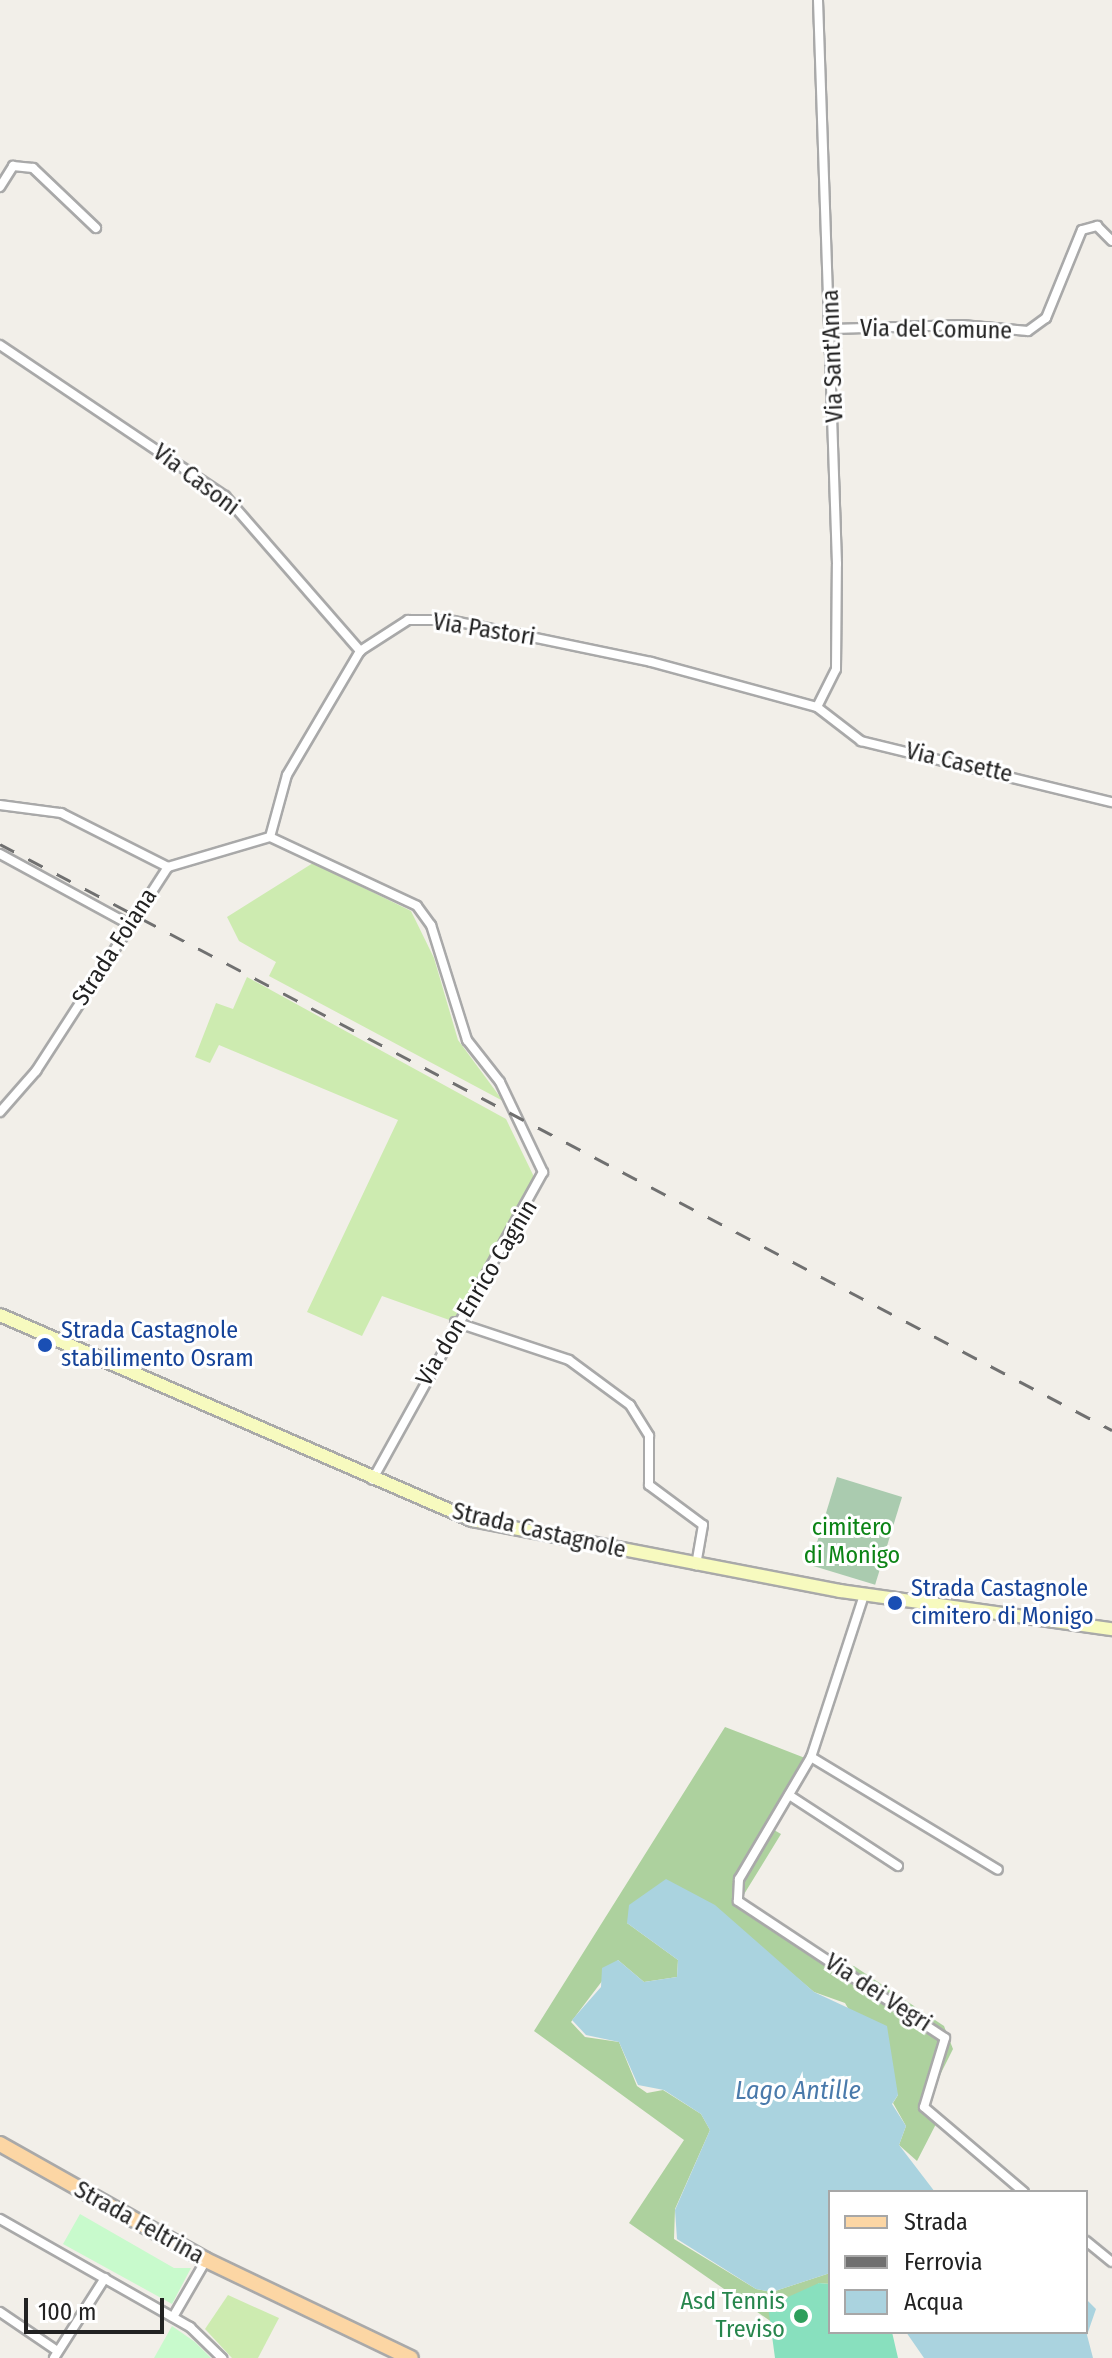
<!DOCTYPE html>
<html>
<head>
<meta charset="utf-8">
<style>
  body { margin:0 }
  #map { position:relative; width:1112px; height:2358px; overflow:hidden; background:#f2efe9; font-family:"Fira Sans Condensed",sans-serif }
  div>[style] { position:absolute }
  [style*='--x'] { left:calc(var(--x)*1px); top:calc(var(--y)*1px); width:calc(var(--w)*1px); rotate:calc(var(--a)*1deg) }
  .grass>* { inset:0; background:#cdebb0 }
  .forest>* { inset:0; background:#add19e }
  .cemetery>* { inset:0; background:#aacbaf; transform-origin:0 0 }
  .park>* { inset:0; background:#c8facc }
  .pitch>* { inset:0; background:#88e0be }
  .water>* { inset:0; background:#aad3df }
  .roads { filter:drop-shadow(2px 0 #a9a9a9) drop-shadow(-2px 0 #a9a9a9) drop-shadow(0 2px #a9a9a9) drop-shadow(0 -2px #a9a9a9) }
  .minor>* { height:8px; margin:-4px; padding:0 4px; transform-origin:4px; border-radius:4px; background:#fff }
  .secondary>* { height:12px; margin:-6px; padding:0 6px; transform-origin:6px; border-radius:6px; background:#f7fabf }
  .primary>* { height:14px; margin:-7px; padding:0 7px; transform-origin:7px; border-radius:7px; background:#fcd6a4 }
  .rail>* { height:3px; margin-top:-1.5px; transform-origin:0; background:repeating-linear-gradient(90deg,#707070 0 16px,transparent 0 32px) }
  .dots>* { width:22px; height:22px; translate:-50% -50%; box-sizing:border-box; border:4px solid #fff; border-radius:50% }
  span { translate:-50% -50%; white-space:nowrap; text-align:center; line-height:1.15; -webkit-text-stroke:6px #fff; paint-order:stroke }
  .street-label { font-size:24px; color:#222 }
  .transit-label { font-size:24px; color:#164399 }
  .left { translate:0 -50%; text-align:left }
  .park-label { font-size:24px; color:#0c8416 }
  .leisure-label { font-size:24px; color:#27864d }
  .right { translate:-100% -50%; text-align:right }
  .water-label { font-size:26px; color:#4a7aab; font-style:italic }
  .legend { position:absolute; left:828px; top:2190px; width:260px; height:144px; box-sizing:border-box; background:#fff; border:2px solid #a7a7a7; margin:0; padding:10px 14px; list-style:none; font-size:24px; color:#222 }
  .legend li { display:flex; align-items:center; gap:16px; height:40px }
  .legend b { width:40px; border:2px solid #a7a7a7 }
  .scale { position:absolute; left:24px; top:2298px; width:140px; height:36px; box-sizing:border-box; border:4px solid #222; border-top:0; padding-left:10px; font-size:24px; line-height:28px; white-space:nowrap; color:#222; -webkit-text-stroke:6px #fff; paint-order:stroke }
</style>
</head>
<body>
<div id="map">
  <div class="grass">
    <i style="clip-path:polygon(313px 863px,411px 911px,434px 958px,458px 1040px,503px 1101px,269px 976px,276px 962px,239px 941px,227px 917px)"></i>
    <i style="clip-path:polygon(247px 977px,506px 1119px,537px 1183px,455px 1322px,382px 1296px,362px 1336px,307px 1312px,398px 1120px,219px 1045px,210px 1063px,195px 1057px,216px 1003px,233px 1009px)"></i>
    <i style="clip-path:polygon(228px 2295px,279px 2318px,258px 2358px,232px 2358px,205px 2329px)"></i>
  </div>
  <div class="forest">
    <i style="clip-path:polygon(725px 1727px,805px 1758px,774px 1830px,781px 1834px,738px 1904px,837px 1964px,854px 1966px,944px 2026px,953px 2049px,925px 2105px,936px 2124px,917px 2161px,899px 2145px,906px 2126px,893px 2103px,898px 2095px,845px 2003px,814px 1992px,739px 1929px,627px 1923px,678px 1960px,677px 1977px,644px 1982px,618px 1960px,571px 2022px,585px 2037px,619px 2042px,637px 2086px,647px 2093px,663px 2090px,701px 2114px,710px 2130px,675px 2209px,674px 2239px,756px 2289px,772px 2292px,830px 2273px,830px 2284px,819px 2283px,776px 2325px,629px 2223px,684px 2140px,534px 2031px)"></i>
  </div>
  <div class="cemetery">
    <i style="left:837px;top:1477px;width:68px;height:92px;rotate:17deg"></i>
  </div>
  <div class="park">
    <i style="clip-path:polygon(80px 2214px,174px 2268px,191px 2268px,172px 2304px,63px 2244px)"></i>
    <i style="clip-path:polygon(172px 2326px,195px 2342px,211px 2358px,154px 2358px)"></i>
  </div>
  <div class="pitch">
    <i style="clip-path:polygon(819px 2283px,830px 2284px,830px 2332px,892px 2332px,898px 2358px,775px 2358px,768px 2306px)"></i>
  </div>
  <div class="water">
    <i style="clip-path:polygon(666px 1879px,715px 1905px,814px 1992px,887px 2026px,898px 2095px,892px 2104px,906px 2126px,899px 2145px,935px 2192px,830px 2192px,830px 2273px,772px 2292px,756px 2289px,677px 2239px,675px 2210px,710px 2130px,701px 2114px,664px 2090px,638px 2085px,619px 2042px,586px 2035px,572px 2020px,601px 1987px,602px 1968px,618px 1960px,644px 1982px,677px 1977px,678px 1960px,627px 1923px,629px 1905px)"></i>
    <i style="clip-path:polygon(1086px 2299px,1096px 2309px,1087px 2335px,1093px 2358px,924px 2358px,906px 2332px,1086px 2332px)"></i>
  </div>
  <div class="roads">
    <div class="minor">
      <i style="--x:0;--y:187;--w:25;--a:-58"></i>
      <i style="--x:13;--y:166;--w:20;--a:6"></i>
      <i style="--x:33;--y:168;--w:87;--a:43.6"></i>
      <i style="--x:833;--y:329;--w:129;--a:-1.8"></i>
      <i style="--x:962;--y:325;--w:66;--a:5.2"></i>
      <i style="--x:1028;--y:331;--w:22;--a:-36"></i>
      <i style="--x:1046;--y:318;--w:95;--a:-67.8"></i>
      <i style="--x:1082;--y:230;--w:16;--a:-15"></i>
      <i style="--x:1097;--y:226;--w:21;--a:45"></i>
      <i style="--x:0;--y:345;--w:271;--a:33.9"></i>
      <i style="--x:225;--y:496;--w:206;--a:48.9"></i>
      <i style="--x:817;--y:707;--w:42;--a:-63.4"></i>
      <i style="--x:836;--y:669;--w:105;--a:-89.5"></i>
      <i style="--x:837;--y:564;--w:564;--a:-91.93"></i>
      <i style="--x:817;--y:707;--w:56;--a:37.7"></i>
      <i style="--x:861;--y:741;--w:258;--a:13.7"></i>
      <i style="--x:0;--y:805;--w:62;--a:7.5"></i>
      <i style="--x:61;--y:813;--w:120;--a:26.8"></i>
      <i style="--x:270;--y:837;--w:162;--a:25.1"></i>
      <i style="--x:417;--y:906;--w:24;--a:54"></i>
      <i style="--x:431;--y:925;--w:121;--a:72.6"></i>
      <i style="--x:467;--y:1040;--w:53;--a:51.8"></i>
      <i style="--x:500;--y:1082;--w:100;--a:64.5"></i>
      <i style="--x:543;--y:1172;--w:352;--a:119"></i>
      <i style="--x:270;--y:837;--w:64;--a:-74.7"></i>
      <i style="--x:287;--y:775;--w:144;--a:-59.5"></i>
      <i style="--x:360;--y:651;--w:57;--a:-32.9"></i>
      <i style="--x:408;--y:620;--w:41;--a:0"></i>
      <i style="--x:449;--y:620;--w:206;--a:11.7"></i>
      <i style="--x:651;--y:662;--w:172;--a:15.2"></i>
      <i style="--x:0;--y:854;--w:148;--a:28.6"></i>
      <i style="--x:0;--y:1112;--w:55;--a:-48.7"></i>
      <i style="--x:36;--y:1071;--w:243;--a:-57.1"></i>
      <i style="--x:168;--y:867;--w:106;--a:-16.4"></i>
      <i style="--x:455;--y:1322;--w:120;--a:18.4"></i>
      <i style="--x:569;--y:1360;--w:76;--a:36.4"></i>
      <i style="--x:630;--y:1405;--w:36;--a:58"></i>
      <i style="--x:649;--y:1436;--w:49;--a:90"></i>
      <i style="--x:649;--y:1485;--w:67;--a:36.5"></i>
      <i style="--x:703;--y:1525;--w:41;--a:99.9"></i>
      <i style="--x:864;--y:1595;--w:170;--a:108.1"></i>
      <i style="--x:811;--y:1757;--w:142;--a:120.5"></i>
      <i style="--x:739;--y:1879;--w:22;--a:93"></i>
      <i style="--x:738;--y:1901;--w:248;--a:33.5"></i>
      <i style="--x:945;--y:2038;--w:72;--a:106.9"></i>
      <i style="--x:924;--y:2107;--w:131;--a:40.4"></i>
      <i style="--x:811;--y:1757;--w:218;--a:31.1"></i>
      <i style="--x:789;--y:1795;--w:130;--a:33.1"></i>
      <i style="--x:0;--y:2219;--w:219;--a:29.6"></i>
      <i style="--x:190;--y:2327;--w:45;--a:44.1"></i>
      <i style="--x:1086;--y:2241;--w:33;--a:39"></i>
      <i style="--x:0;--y:2312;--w:68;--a:34.2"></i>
      <i style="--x:173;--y:2317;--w:66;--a:-59.9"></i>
      <i style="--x:54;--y:2358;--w:95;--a:-57.5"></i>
    </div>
    <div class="secondary">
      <i style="--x:0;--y:1315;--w:515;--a:23.48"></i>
      <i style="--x:472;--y:1520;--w:375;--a:10.9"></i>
      <i style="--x:840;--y:1591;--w:275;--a:8"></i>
    </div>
    <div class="primary">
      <i style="--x:0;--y:2144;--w:236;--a:29.4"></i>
      <i style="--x:206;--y:2260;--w:227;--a:25.6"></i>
    </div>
  </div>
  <div class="rail">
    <i style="--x:0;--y:844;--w:1257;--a:27.79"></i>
  </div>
  <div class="dots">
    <i style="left:45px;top:1345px;background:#1a4fb4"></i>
    <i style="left:895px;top:1603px;background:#1a4fb4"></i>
    <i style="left:801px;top:2316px;background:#2e9e5b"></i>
  </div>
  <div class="street-label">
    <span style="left:936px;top:330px;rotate:1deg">Via del Comune</span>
    <span style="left:833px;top:356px;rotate:-92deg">Via Sant'Anna</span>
    <span style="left:196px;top:480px;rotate:37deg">Via Casoni</span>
    <span style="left:484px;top:630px;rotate:9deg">Via Pastori</span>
    <span style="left:959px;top:763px;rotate:13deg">Via Casette</span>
    <span style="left:115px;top:947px;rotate:-57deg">Strada Foiana</span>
    <span style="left:477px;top:1293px;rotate:-59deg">Via don Enrico Cagnin</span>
    <span style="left:539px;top:1531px;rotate:13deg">Strada Castagnole</span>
    <span style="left:878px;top:1993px;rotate:33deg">Via dei Vegri</span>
    <span style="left:139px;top:2223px;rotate:29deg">Strada Feltrina</span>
  </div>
  <div class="transit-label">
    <span class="left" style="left:61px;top:1345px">Strada Castagnole<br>stabilimento Osram</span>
    <span class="left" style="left:911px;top:1603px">Strada Castagnole<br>cimitero di Monigo</span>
  </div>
  <div class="park-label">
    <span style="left:852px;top:1542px">cimitero<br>di Monigo</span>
  </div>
  <div class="leisure-label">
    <span class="right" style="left:785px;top:2316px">Asd Tennis<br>Treviso</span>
  </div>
  <div class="water-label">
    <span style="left:798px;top:2091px">Lago Antille</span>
  </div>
  <ul class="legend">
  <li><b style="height:10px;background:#fcd6a4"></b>Strada</li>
  <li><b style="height:10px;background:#707070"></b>Ferrovia</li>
  <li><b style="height:22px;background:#aad3df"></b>Acqua</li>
  </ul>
  <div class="scale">100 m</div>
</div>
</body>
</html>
